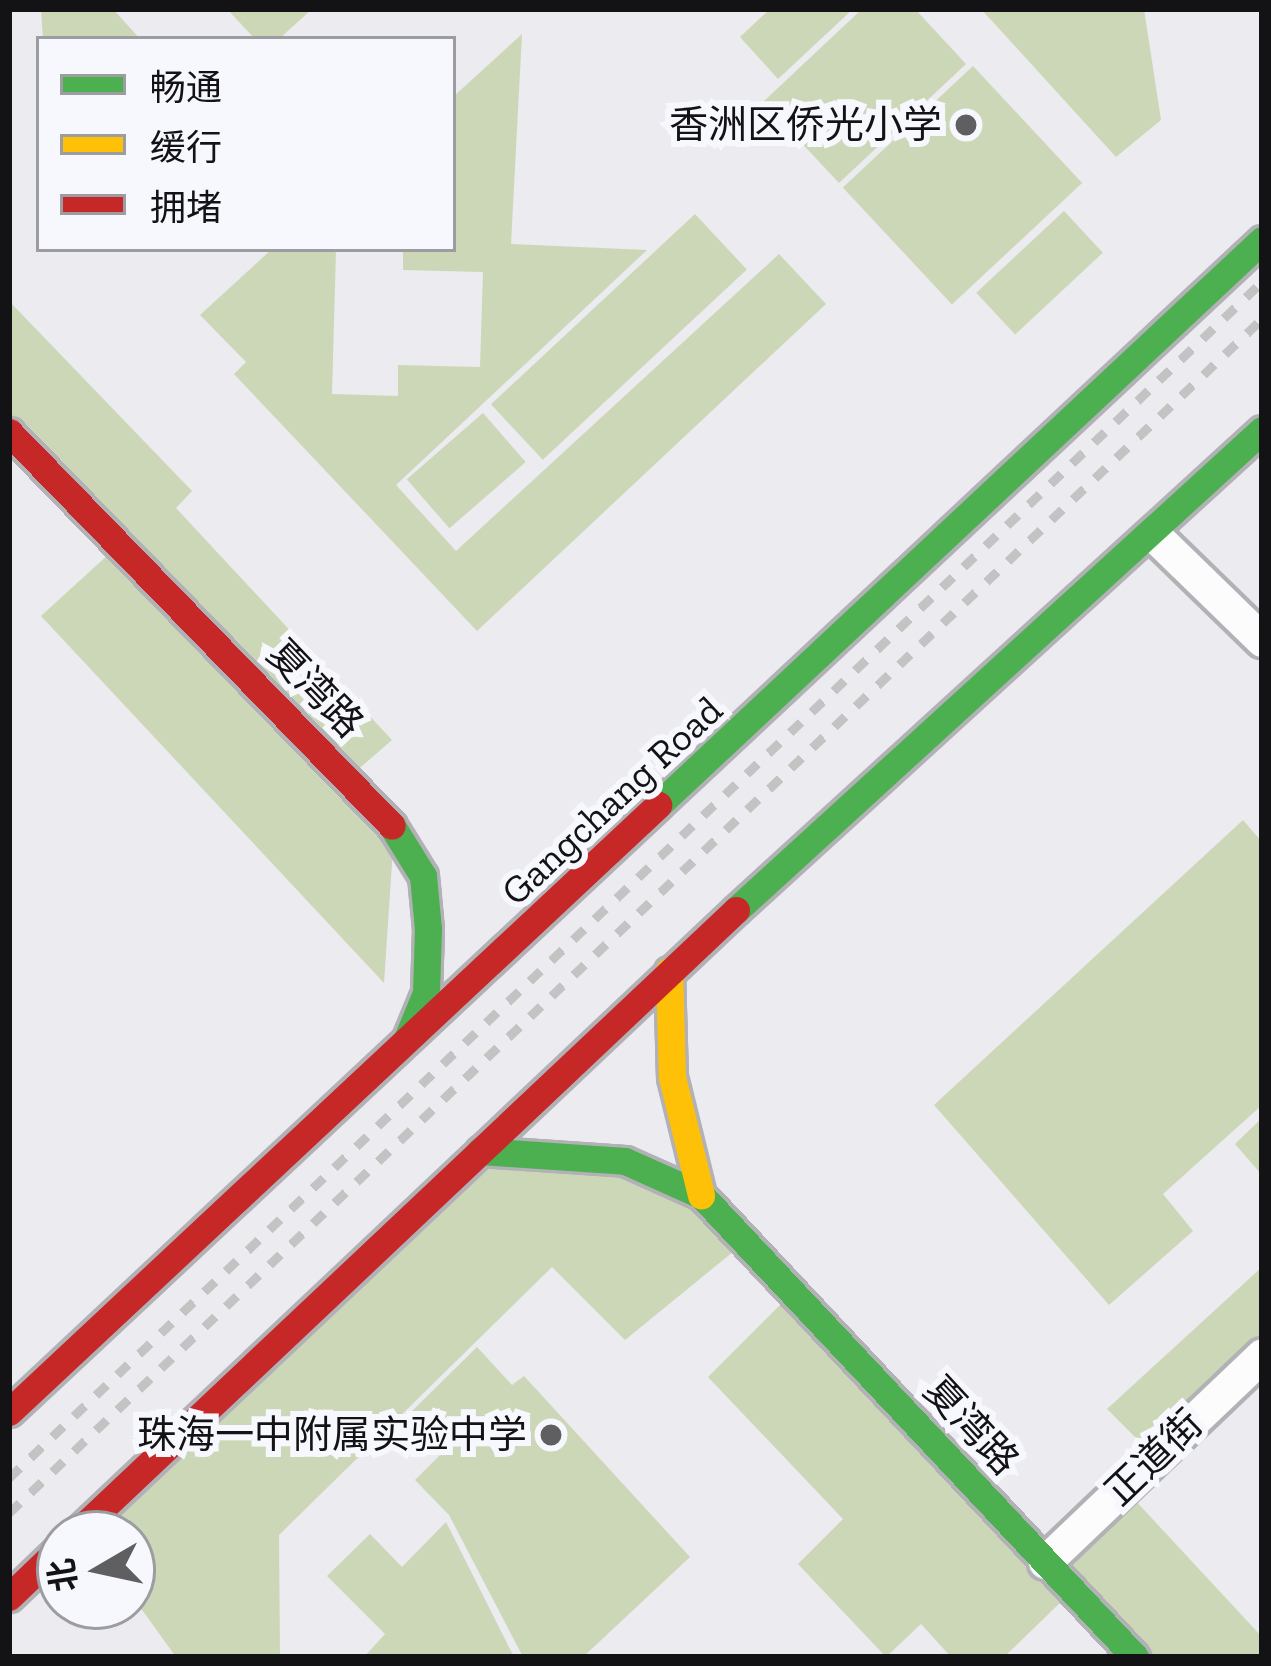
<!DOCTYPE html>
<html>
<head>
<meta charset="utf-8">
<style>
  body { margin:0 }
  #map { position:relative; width:1271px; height:1666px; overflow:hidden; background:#ebebf0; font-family:"Zilla Slab","Noto Sans SC",serif }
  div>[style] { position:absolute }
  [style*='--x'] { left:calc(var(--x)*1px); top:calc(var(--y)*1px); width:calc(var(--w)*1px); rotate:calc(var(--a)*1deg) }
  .green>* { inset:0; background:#ccd7b7; transform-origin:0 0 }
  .roads { filter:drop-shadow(3px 0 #b2b2b6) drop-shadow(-3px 0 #b2b2b6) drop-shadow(0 3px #b2b2b6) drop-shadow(0 -3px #b2b2b6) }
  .street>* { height:33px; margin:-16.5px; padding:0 16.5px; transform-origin:16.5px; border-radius:16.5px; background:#fcfcfd }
  .fast>* { height:27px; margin:-13.5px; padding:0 13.5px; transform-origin:13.5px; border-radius:13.5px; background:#4caf50 }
  .slow>* { height:27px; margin:-13.5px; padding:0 13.5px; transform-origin:13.5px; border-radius:13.5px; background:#ffc107 }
  .jam>* { height:27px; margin:-13.5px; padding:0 13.5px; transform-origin:13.5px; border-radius:13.5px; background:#c62828 }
  .rail>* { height:9px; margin-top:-4.5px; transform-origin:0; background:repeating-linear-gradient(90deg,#c3c3c4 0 15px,transparent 0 30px) }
  .dots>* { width:33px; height:33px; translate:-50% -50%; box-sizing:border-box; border:6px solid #f7f7fe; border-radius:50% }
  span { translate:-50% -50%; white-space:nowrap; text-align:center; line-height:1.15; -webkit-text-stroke:12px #f7f7fe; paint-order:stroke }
  .poi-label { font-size:39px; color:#131316 }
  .right { translate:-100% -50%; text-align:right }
  .street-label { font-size:39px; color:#131316 }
  .frame { position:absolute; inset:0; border:12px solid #131316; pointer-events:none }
  .legend { position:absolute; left:36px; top:36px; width:420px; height:216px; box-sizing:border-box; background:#f7f7fe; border:3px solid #9c9ca1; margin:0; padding:15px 21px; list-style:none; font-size:36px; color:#131316 }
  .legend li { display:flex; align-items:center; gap:24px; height:60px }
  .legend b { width:60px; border:3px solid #9c9ca1 }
  .north { position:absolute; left:36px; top:1510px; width:120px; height:120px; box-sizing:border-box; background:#f7f7fe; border:3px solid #9c9ca1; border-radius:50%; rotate:261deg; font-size:33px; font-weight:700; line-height:48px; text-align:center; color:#131316 }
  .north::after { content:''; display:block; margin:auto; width:42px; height:54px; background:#5f5f62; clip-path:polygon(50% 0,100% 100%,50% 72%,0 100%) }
</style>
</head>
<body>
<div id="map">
  <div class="green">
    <i style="clip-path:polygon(41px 9px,113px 9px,140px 39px,43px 39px)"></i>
    <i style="clip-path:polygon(227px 9px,312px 9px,279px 39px,255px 39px)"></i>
    <i style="clip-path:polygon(770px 9px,853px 9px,778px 79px,740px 37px)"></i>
    <i style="clip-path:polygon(862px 9px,915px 9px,966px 64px,839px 183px,763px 102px)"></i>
    <i style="clip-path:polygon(981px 9px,1144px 9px,1161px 120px,1116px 157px)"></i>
    <i style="clip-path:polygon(522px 34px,511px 244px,647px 250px,396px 485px,456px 551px,779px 254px,826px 304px,477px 631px,234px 374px,246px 362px,200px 315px,272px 249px,336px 249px,332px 394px,398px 396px,398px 365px,480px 367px,483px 272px,403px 270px,403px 249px,453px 249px,453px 97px)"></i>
    <i style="left:973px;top:66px;width:160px;height:178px;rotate:47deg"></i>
    <i style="left:1064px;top:211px;width:57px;height:120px;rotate:47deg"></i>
    <i style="left:695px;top:214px;width:76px;height:279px;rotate:47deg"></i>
    <i style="clip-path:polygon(9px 301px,192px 491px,176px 508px,392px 740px,354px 773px,9px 420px)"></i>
    <i style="left:483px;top:413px;width:65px;height:101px;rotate:49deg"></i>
    <i style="clip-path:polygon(110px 553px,393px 848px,384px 983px,41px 616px)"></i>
    <i style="clip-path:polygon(1243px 820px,1262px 842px,1262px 1105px,1163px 1194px,1193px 1231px,1109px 1305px,934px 1105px)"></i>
    <i style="clip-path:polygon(1262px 1118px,1262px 1175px,1235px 1144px)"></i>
    <i style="clip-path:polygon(483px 1157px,640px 1170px,739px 1247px,625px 1340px,552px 1267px,279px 1535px,280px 1657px,176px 1657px,132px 1596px,132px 1534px,89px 1534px)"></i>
    <i style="clip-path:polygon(1262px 1267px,1262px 1337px,1145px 1447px,1107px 1409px)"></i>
    <i style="clip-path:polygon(787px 1298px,1066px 1597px,1004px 1657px,951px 1657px,921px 1624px,886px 1657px,798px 1564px,843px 1519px,708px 1377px)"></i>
    <i style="clip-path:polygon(477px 1347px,512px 1385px,524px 1376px,690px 1557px,583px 1657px,523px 1657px,449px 1515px,415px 1480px,441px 1454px,407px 1416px)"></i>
    <i style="clip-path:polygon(1133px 1498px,1262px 1637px,1262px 1657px,1153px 1657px,1064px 1562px)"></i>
    <i style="clip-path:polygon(446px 1522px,514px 1657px,364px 1657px,385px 1634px,327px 1576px,370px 1534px,402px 1567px)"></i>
  </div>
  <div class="roads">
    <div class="street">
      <i style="--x:1154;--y:535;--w:151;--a:44.2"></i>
      <i style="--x:1045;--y:1562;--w:300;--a:-43.6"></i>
    </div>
    <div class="fast">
      <i style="--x:658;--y:805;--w:827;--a:-43.09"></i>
      <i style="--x:392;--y:826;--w:59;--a:58.2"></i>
      <i style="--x:423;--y:876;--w:53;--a:84.6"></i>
      <i style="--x:428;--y:929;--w:64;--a:91.8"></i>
      <i style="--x:426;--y:993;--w:50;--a:112.4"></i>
      <i style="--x:736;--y:910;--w:712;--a:-42.38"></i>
      <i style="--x:480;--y:1151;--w:145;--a:3.9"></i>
      <i style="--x:625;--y:1161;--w:83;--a:24.1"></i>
      <i style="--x:701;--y:1195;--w:634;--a:46.79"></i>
    </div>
    <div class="slow">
      <i style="--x:669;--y:971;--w:106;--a:88.4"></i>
      <i style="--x:672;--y:1077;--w:122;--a:76.2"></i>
    </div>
    <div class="jam">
      <i style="--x:9;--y:432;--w:549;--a:45.81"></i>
      <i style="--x:9;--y:1412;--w:889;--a:-43.08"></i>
      <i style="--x:75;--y:1534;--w:909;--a:-43.35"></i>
      <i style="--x:9;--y:1597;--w:71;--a:-43.9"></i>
    </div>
  </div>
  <div class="rail">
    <i style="--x:9;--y:1478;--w:1732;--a:-43.67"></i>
    <i style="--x:9;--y:1513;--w:1731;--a:-43.62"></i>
  </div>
  <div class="dots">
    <i style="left:966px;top:125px;background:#5f5f62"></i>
    <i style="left:551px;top:1435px;background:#5f5f62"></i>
  </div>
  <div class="poi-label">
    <span class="right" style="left:942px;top:125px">香洲区侨光小学</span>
    <span class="right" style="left:527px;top:1435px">珠海一中附属实验中学</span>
  </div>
  <div class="street-label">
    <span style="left:315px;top:689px;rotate:46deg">夏湾路</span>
    <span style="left:612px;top:801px;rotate:-43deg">Gangchang Road</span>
    <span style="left:971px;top:1426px;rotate:47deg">夏湾路</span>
    <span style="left:1154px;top:1458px;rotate:-44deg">正道街</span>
  </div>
  <div class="frame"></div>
  <ul class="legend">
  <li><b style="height:15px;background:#4caf50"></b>畅通</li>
  <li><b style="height:15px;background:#ffc107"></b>缓行</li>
  <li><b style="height:15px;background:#c62828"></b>拥堵</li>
  </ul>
  <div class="north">北</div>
</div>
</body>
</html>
